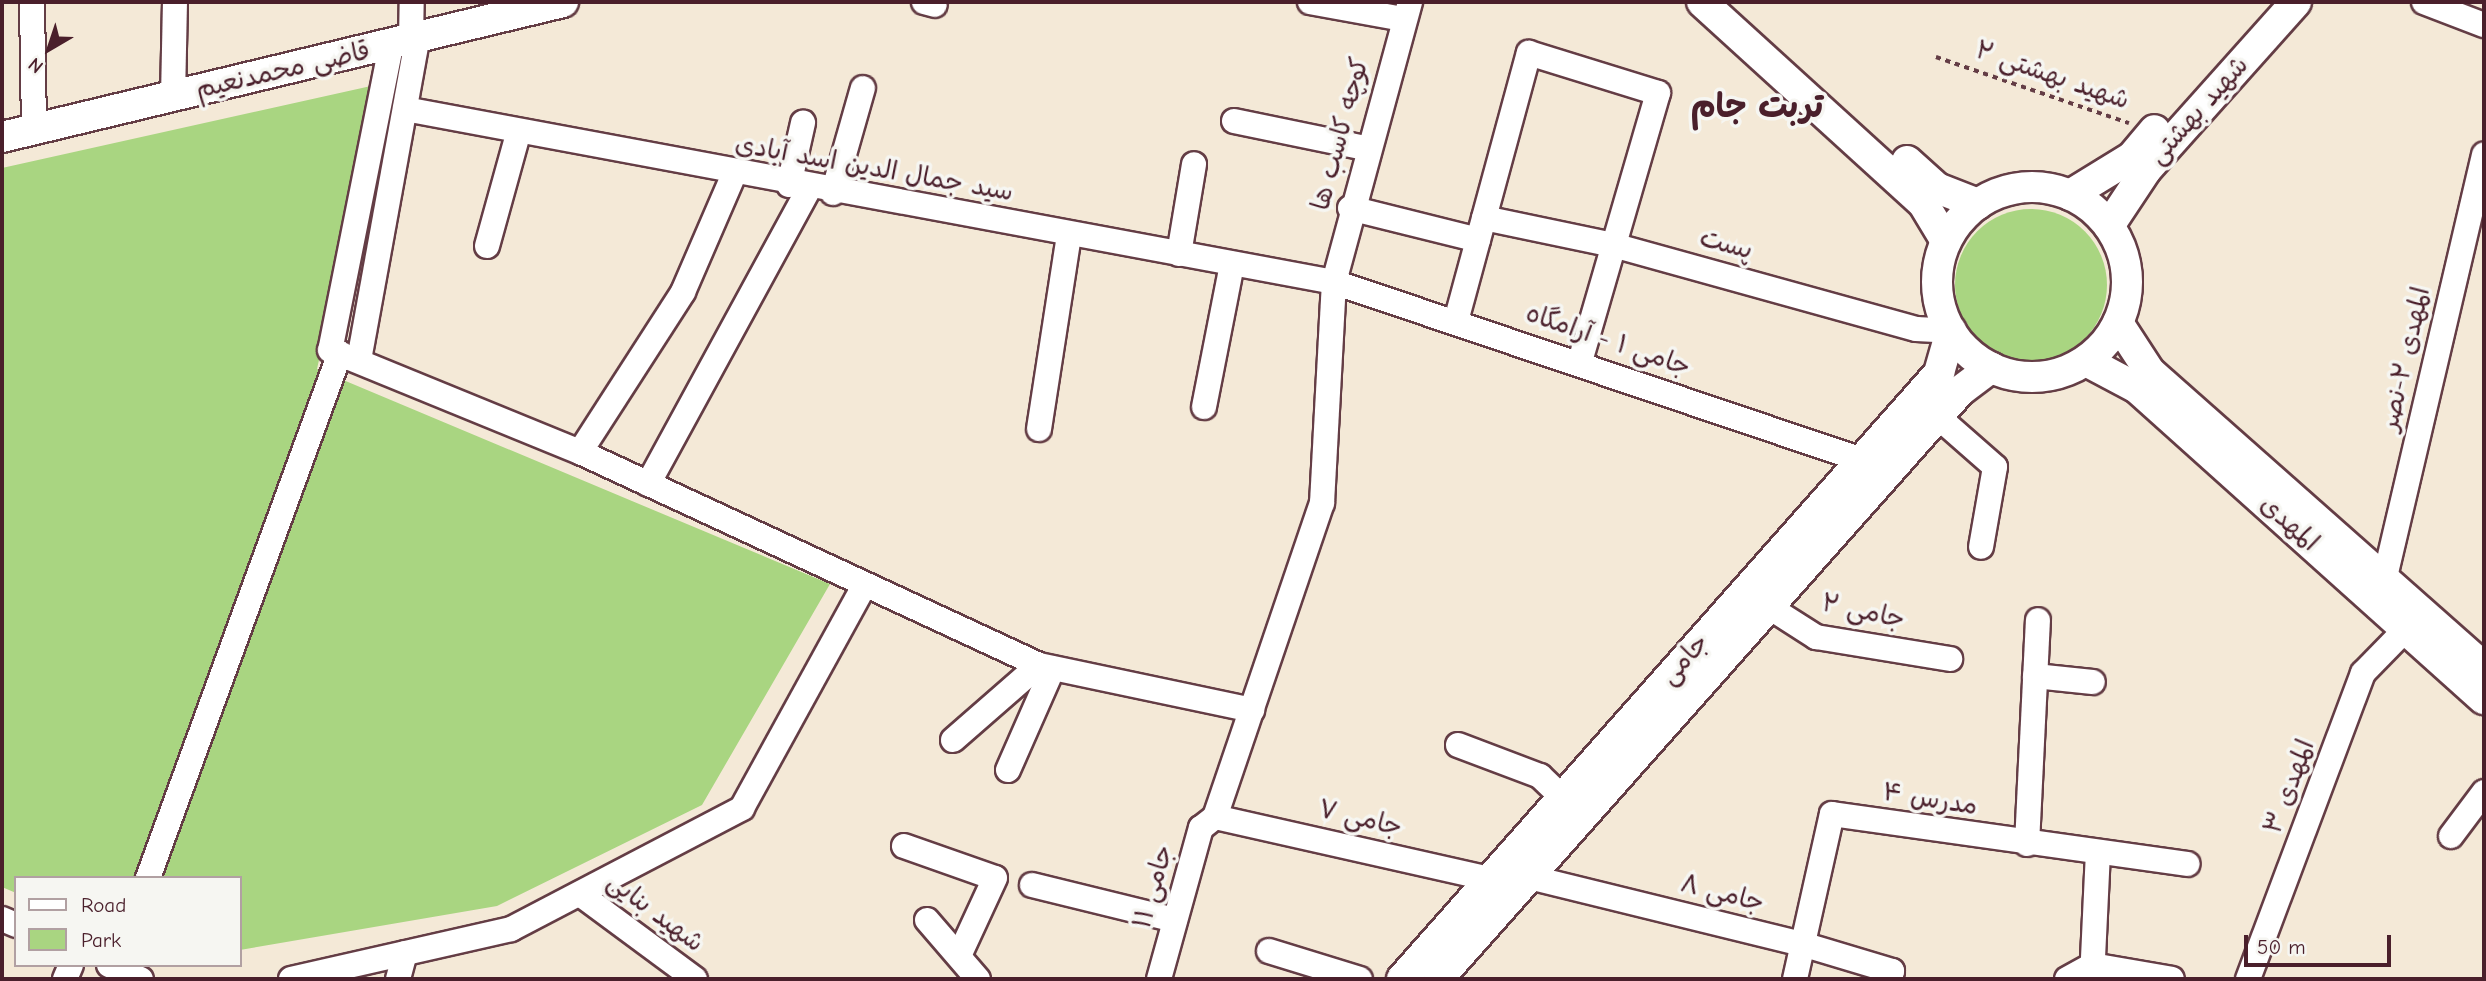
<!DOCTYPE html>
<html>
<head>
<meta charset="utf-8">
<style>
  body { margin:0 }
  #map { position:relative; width:2486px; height:981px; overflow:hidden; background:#f4e9d7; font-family:"Comic Neue","Playpen Sans Arabic",sans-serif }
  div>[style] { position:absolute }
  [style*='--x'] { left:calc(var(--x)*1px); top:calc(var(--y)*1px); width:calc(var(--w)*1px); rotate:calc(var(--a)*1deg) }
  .green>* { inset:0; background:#a9d581 }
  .round { border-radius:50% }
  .path>* { height:3.5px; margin-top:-1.75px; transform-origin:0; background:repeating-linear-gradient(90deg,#643d45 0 5px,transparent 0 10px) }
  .roads { filter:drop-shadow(2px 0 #643d45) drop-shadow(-2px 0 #643d45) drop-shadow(0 2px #643d45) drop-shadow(0 -2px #643d45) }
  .minor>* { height:24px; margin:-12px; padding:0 12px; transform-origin:12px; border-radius:12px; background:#fff }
  .major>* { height:30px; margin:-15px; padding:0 15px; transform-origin:15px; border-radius:15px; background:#fff }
  .major>.ring { margin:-15px; padding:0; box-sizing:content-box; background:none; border:30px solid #fff; border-radius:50% }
  span { translate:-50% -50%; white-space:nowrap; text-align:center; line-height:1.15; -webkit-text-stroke:7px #f6f6f2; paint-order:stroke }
  .street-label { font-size:26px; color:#4a1f2b }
  .district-label { font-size:33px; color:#4a1f2b; font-weight:700 }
  .frame { position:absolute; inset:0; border:4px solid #4a1f2b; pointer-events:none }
  .legend { position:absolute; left:14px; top:876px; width:228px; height:91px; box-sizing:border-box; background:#f6f6f2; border:2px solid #b1a0a2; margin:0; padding:9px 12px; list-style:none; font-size:21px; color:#4a1f2b }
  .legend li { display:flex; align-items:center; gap:14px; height:35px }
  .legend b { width:35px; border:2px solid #b1a0a2 }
  .north { position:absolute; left:14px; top:14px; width:70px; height:70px; -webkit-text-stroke:5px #f6f6f2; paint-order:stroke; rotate:219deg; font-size:19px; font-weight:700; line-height:28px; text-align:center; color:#4a1f2b }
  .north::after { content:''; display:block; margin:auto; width:24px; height:32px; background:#4a1f2b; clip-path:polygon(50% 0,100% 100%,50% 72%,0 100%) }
  .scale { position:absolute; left:2244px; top:935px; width:147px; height:32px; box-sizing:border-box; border:4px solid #4a1f2b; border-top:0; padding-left:9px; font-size:21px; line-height:24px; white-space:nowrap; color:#4a1f2b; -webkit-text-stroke:5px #f6f6f2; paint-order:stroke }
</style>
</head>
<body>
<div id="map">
  <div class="green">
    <i style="clip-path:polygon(380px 84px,317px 369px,830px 584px,702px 805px,497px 906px,240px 950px,240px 878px,16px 878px,16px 893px,2px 887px,2px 168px)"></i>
    <i class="round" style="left:1955px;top:209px;width:152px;height:152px"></i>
  </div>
  <div class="path">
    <i style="--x:1936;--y:57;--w:204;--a:18.9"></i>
  </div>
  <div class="roads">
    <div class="minor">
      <i style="--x:32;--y:2;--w:128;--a:89.1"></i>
      <i style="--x:924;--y:2;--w:11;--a:15"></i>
      <i style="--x:1310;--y:2;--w:95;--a:10.4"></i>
      <i style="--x:2424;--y:2;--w:64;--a:21"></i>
      <i style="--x:411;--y:41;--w:39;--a:-89"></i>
      <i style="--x:391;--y:46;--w:310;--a:101.3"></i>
      <i style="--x:330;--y:350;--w:270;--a:22.2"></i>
      <i style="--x:580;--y:452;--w:506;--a:24.89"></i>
      <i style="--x:1039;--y:665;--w:218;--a:11.9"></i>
      <i style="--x:173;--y:97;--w:95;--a:-88.8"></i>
      <i style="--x:405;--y:109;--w:945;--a:10.55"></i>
      <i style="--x:1334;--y:282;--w:557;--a:18.63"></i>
      <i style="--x:1234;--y:121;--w:135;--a:11.6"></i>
      <i style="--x:789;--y:185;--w:64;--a:-77.3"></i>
      <i style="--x:833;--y:193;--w:109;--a:-74.1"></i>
      <i style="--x:1350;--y:208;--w:132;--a:14"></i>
      <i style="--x:1484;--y:218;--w:132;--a:11.8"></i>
      <i style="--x:1613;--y:245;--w:314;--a:15.5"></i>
      <i style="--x:1916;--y:329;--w:35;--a:3"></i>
      <i style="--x:487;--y:246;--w:119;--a:-74.5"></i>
      <i style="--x:1179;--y:254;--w:91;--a:-80.5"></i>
      <i style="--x:1456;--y:321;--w:278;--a:-74.8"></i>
      <i style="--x:1529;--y:53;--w:135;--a:17.2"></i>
      <i style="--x:1658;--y:93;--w:280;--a:106.2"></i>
      <i style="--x:359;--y:360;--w:325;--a:-79.7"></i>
      <i style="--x:1204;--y:407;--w:146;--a:-78.9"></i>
      <i style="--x:1937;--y:416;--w:77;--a:41.3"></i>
      <i style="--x:1995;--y:467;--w:81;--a:99.9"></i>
      <i style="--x:1039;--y:429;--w:196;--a:-81.2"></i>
      <i style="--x:580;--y:452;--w:190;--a:-57.2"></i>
      <i style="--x:683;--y:292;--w:129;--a:-66.6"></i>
      <i style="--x:648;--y:484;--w:336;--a:-61.4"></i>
      <i style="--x:2385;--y:577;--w:434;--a:-76.8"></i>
      <i style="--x:1769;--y:607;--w:56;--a:32.6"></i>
      <i style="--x:1816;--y:637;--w:136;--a:9.3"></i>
      <i style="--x:2035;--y:676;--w:58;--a:5.9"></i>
      <i style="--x:953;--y:740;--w:114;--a:-41.1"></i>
      <i style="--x:1458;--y:745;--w:88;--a:20.7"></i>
      <i style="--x:1540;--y:776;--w:32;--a:44"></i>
      <i style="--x:1008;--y:770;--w:111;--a:-66.2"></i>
      <i style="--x:1215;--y:817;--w:332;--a:-71.2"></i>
      <i style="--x:1322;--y:503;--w:221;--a:-86.9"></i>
      <i style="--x:1334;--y:282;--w:290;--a:-74.8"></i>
      <i style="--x:1215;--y:817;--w:283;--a:12.7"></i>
      <i style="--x:2451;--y:836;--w:55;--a:-53.1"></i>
      <i style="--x:2027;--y:844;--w:224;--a:-87.2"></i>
      <i style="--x:904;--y:846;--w:96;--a:19.4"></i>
      <i style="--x:995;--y:878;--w:86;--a:114.8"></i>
      <i style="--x:1529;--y:877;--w:281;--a:13.8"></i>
      <i style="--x:1802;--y:944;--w:94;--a:16.7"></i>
      <i style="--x:1892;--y:971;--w:8;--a:104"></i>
      <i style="--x:148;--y:878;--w:559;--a:-69.91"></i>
      <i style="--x:1032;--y:885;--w:147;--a:13.8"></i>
      <i style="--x:580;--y:894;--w:143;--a:36.5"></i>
      <i style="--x:2;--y:919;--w:15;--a:23"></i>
      <i style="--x:927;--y:920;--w:78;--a:49.2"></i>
      <i style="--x:1269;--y:951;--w:95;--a:17.1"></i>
      <i style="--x:109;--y:965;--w:35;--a:24"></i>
      <i style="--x:65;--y:979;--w:15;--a:-67"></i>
      <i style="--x:291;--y:979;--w:226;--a:-12.8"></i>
      <i style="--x:511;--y:929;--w:261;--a:-27.6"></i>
      <i style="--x:742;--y:808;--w:253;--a:-61.2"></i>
      <i style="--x:398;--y:979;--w:27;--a:-75"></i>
      <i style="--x:1159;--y:979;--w:157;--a:-74.5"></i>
      <i style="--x:1201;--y:828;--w:18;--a:-38"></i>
      <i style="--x:1795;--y:979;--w:169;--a:-77.4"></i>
      <i style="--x:1832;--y:814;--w:359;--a:8"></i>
      <i style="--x:2067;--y:979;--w:29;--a:-29"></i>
      <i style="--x:2092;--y:965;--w:81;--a:9.9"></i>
      <i style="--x:2092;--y:979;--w:127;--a:-87.3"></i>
      <i style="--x:2248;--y:979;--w:327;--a:-69.4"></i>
      <i style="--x:2363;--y:673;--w:62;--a:-45.7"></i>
    </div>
    <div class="major">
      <i style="--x:1702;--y:2;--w:299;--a:42.3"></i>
      <i style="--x:1923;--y:203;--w:44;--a:58.8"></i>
      <i style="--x:2;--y:137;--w:577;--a:-13.53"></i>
      <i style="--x:1907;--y:161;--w:40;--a:42"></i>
      <i style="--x:1937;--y:188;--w:44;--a:21.3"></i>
      <i class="ring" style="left:1937px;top:187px;width:160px;height:160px"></i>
      <i style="--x:2070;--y:195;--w:73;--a:-31.5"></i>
      <i style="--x:2132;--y:157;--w:35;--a:-50"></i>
      <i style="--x:2109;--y:226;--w:67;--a:-56.5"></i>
      <i style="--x:2146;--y:170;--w:225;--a:-48.2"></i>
      <i style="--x:2118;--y:323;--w:59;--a:56.9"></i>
      <i style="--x:2150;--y:372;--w:446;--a:41.5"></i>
      <i style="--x:2086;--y:361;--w:58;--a:27.9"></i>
      <i style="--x:2137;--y:388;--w:466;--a:41.9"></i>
      <i style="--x:1402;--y:979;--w:810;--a:-48.45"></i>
      <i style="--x:1939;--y:373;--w:44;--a:-74.1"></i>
      <i style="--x:1438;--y:979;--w:786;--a:-48.4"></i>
      <i style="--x:1960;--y:391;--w:39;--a:-37"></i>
    </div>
  </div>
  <div class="street-label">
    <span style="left:283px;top:71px;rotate:-13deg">قاضی محمدنعیم</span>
    <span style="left:2052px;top:76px;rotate:19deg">شهید بهشتی ۲</span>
    <span style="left:2199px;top:111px;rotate:-48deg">شهید بهشتی</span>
    <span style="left:1341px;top:134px;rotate:-75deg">کوچه کاسب ها</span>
    <span style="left:874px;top:169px;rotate:10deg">سید جمال الدین اسد آبادی</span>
    <span style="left:1726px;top:245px;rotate:15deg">پست</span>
    <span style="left:1608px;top:341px;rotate:19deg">جامی ۱ - آرامگاه</span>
    <span style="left:2406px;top:359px;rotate:-77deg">المهدی ۲-نصر</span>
    <span style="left:2289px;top:524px;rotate:42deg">المهدی</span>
    <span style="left:1863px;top:612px;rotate:12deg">جامی ۲</span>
    <span style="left:1685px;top:660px;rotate:-48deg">جامی</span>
    <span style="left:2290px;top:787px;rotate:-69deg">المهدی ۳</span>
    <span style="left:1930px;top:800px;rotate:9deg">مدرس ۴</span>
    <span style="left:1360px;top:819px;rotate:13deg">جامی ۷</span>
    <span style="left:1154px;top:887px;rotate:-74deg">جامی ۱۱</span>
    <span style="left:1722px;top:894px;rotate:14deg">جامی ۸</span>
    <span style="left:655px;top:913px;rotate:37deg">شهید بنایی</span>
  </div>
  <div class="district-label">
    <span style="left:1757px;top:107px">تربت جام</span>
  </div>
  <div class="frame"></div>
  <ul class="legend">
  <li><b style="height:9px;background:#fff"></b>Road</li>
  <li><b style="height:19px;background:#a9d581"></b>Park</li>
  </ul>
  <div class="north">N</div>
  <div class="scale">50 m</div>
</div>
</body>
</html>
